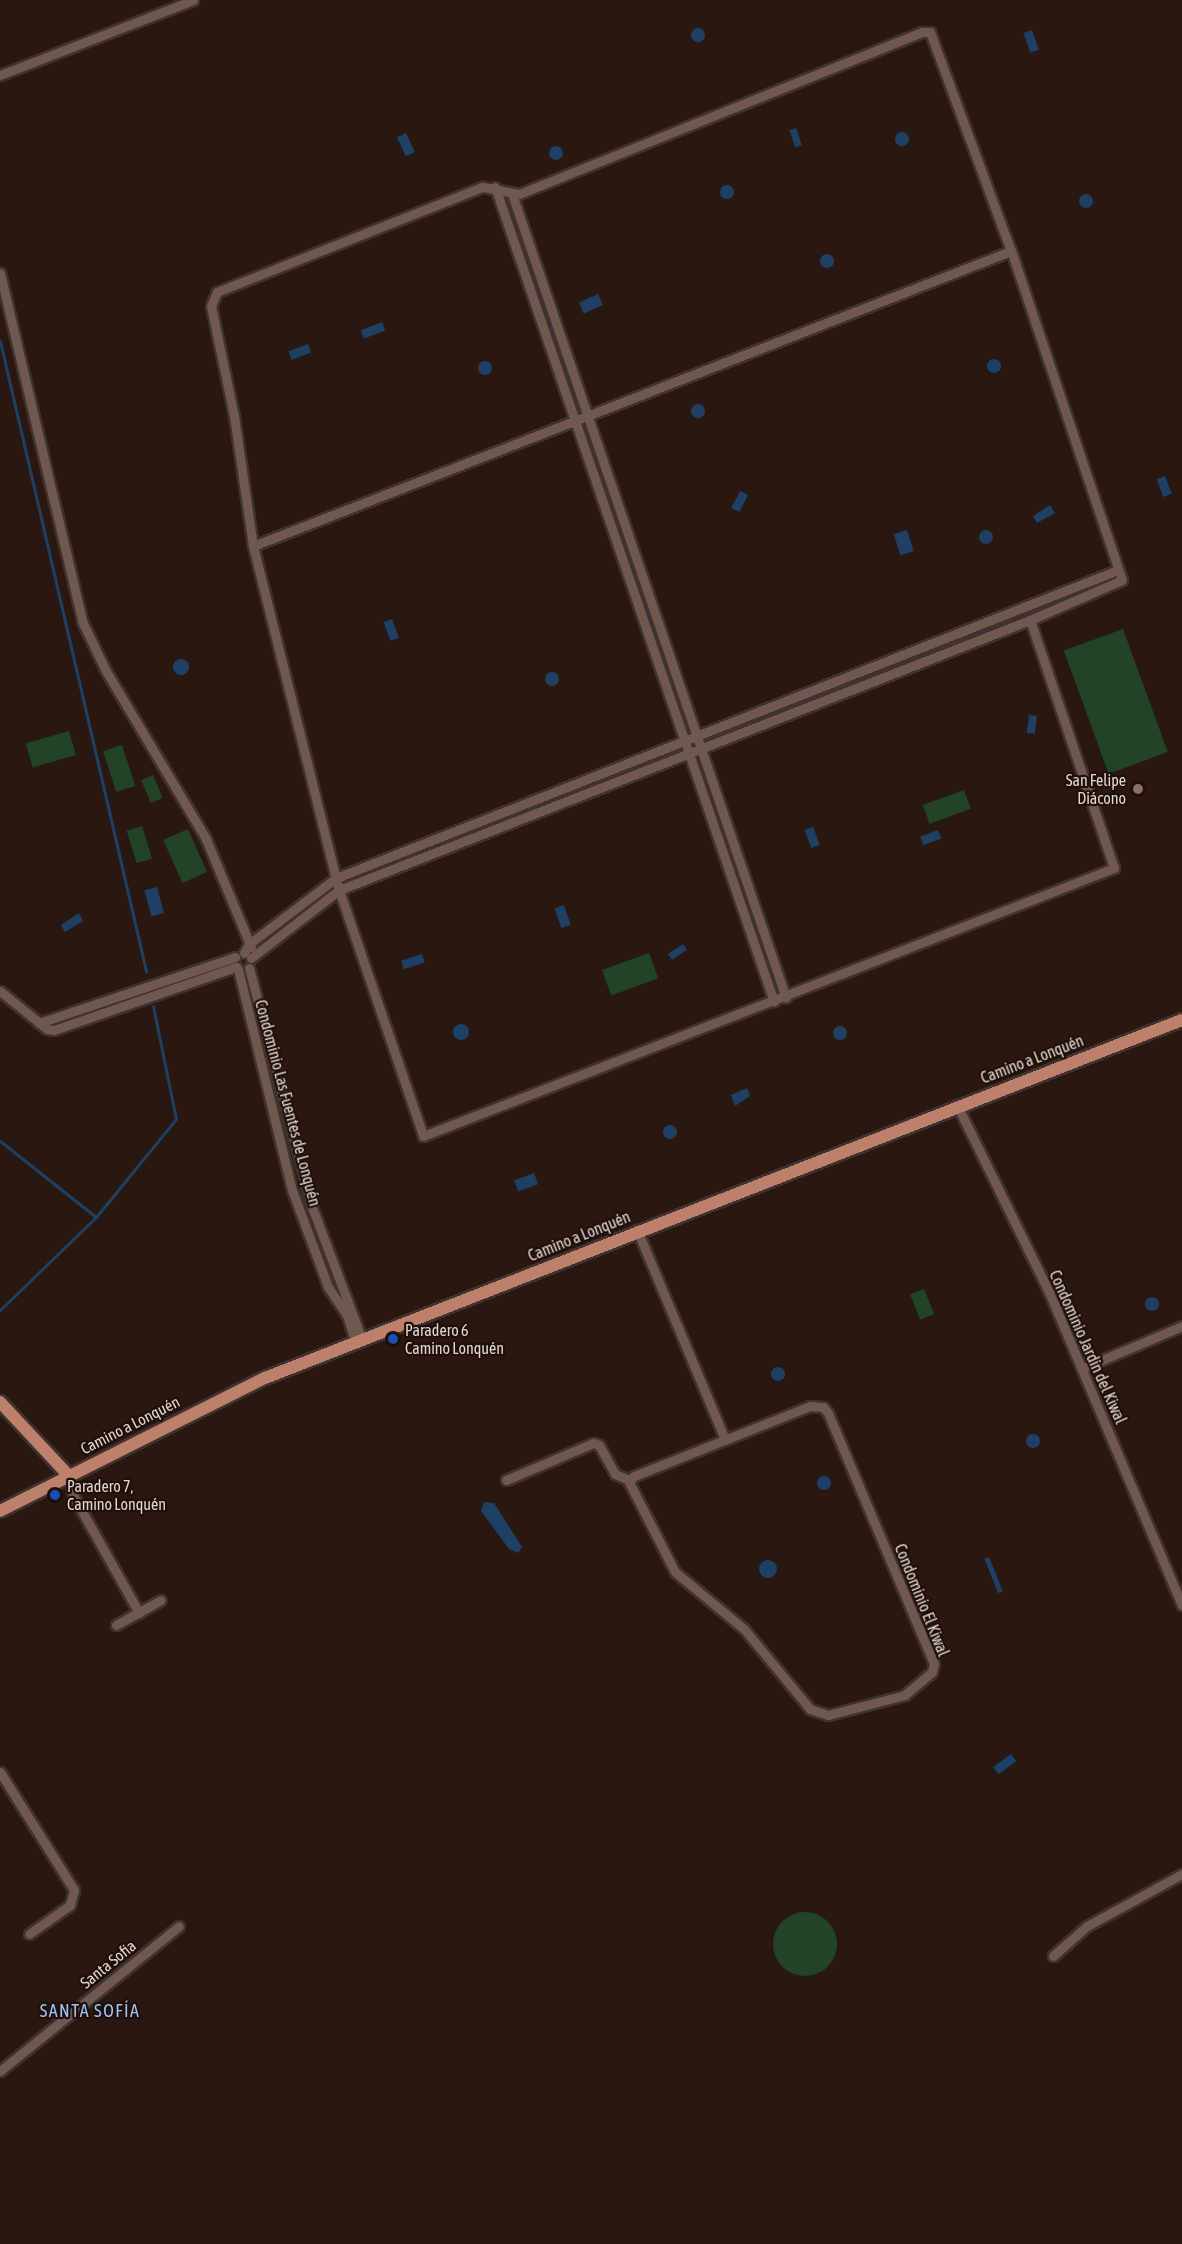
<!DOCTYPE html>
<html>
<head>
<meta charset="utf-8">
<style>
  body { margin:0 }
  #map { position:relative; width:1182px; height:2244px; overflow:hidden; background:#291810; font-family:"Asap Condensed",sans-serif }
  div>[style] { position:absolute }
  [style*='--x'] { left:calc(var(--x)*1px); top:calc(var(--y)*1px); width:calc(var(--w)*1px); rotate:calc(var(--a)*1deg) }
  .green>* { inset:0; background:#214326; transform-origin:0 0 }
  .round { border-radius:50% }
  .water>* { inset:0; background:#1e4064; transform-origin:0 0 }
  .stream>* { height:3px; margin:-1.5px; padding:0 1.5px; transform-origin:1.5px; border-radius:1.5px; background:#1e4064 }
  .roads { filter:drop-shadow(2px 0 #3f322f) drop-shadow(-2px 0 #3f322f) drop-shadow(0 2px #3f322f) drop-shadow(0 -2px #3f322f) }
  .minor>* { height:9px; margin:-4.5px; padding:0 4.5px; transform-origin:4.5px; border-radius:4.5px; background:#6e584f }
  .major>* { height:12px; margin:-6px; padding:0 6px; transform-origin:6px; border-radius:6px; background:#bc806b }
  .dots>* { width:16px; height:16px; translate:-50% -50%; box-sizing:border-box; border:3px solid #1f0f08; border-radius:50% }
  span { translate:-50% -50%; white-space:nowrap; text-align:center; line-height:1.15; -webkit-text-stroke:4.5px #1f0f08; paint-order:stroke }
  .poi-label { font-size:16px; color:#e2d6d0 }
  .right { translate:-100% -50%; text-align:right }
  .left { translate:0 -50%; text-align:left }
  .street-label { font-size:16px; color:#e2d6d0 }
  .neighbourhood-label { font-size:18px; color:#9fc3f4; letter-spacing:1.5px }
</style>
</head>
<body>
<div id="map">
  <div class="green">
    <i style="left:1123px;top:629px;width:131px;height:63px;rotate:70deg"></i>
    <i style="left:69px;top:731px;width:25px;height:45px;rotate:74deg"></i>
    <i style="left:122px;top:745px;width:43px;height:20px;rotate:72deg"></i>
    <i style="left:153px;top:775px;width:25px;height:13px;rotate:67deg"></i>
    <i style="left:964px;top:790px;width:20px;height:44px;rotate:70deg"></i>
    <i style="left:142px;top:826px;width:34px;height:16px;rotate:73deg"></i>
    <i style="left:188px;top:829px;width:47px;height:27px;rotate:66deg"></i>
    <i style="left:649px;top:953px;width:27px;height:50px;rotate:70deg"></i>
    <i style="left:924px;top:1289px;width:27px;height:15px;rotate:68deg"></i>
    <i class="round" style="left:773px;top:1912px;width:64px;height:64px"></i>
  </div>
  <div class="water">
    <i class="round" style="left:691px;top:28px;width:14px;height:14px"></i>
    <i style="left:1032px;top:30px;width:21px;height:9px;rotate:71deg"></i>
    <i style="left:796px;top:128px;width:18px;height:7px;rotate:71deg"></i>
    <i class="round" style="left:895px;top:132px;width:14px;height:14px"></i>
    <i style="left:406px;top:133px;width:21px;height:10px;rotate:65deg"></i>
    <i class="round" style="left:549px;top:146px;width:14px;height:14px"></i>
    <i class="round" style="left:720px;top:185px;width:14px;height:14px"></i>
    <i class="round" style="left:1079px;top:194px;width:14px;height:14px"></i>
    <i class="round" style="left:820px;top:254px;width:14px;height:14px"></i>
    <i style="left:598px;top:294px;width:12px;height:21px;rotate:66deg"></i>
    <i style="left:382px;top:322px;width:9px;height:23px;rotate:69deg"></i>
    <i style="left:308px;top:344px;width:9px;height:21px;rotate:69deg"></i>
    <i class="round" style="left:987px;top:359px;width:14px;height:14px"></i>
    <i class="round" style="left:478px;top:361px;width:14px;height:14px"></i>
    <i class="round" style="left:691px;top:404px;width:14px;height:14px"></i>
    <i style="left:1165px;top:476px;width:19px;height:9px;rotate:69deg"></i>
    <i style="left:740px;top:491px;width:9px;height:19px;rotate:27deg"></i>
    <i style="clip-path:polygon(1050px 505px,1055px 513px,1037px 523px,1033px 516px)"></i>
    <i style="left:907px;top:530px;width:22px;height:14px;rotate:72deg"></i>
    <i class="round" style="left:979px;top:530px;width:14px;height:14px"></i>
    <i style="left:392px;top:619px;width:20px;height:9px;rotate:70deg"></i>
    <i class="round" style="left:173px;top:659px;width:16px;height:16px"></i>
    <i class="round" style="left:545px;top:672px;width:14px;height:14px"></i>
    <i style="left:1029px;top:715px;width:8px;height:18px;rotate:7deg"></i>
    <i style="left:813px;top:827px;width:19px;height:9px;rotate:69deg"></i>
    <i style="left:938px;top:830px;width:9px;height:19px;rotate:69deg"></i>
    <i style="left:157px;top:887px;width:27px;height:13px;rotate:75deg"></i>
    <i style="left:564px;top:905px;width:21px;height:10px;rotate:71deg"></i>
    <i style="clip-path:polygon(79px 913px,83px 921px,65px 932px,61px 925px)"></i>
    <i style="left:683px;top:944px;width:7px;height:18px;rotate:56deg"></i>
    <i style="left:422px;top:954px;width:9px;height:22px;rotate:72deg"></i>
    <i class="round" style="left:453px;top:1024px;width:16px;height:16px"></i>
    <i class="round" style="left:833px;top:1026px;width:14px;height:14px"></i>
    <i style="clip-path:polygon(747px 1088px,750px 1096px,735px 1106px,731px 1095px)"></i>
    <i class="round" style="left:663px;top:1125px;width:14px;height:14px"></i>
    <i style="left:534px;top:1173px;width:12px;height:21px;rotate:70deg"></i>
    <i class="round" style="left:1145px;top:1297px;width:14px;height:14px"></i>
    <i class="round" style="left:771px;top:1367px;width:14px;height:14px"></i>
    <i class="round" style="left:1026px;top:1434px;width:14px;height:14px"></i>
    <i class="round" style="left:817px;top:1476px;width:14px;height:14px"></i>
    <i style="clip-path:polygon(484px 1502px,494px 1503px,522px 1547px,518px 1553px,509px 1549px,481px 1511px)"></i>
    <i style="left:989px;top:1557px;width:37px;height:5px;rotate:68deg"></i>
    <i class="round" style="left:759px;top:1560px;width:18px;height:18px"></i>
    <i style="left:1011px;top:1754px;width:9px;height:22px;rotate:54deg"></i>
  </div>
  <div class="stream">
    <i style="--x:0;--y:341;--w:647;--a:76.95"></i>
    <i style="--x:0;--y:1141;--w:122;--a:38.4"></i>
    <i style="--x:0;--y:1310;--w:134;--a:-44.1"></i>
    <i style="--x:96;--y:1217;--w:127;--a:-50.8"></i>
    <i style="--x:176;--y:1119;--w:115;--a:-101.5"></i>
  </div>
  <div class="roads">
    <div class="minor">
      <i style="--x:0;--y:75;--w:207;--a:-21.2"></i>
      <i style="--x:495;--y:187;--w:861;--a:71.1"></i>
      <i style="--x:512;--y:194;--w:849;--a:71.18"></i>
      <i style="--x:0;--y:273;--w:358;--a:76.7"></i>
      <i style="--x:82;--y:621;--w:55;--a:64.4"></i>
      <i style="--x:106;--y:671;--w:196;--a:59.2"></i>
      <i style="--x:206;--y:839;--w:117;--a:67.4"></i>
      <i style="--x:253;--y:546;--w:813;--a:-21.27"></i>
      <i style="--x:244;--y:953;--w:10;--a:-61"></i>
      <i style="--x:249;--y:944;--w:109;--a:-37.2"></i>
      <i style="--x:336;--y:878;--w:840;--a:-21.5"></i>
      <i style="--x:251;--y:958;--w:111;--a:-37.7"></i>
      <i style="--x:339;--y:890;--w:742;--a:-21.34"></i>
      <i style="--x:1030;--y:620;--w:100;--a:-23.5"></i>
      <i style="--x:1122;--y:580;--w:347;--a:-108.6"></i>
      <i style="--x:1011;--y:251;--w:233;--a:-110.3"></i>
      <i style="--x:930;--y:32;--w:8;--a:180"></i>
      <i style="--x:922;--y:32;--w:434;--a:158.1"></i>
      <i style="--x:519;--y:194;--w:38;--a:-169"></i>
      <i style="--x:482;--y:187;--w:285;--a:158.4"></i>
      <i style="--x:217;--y:292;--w:15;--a:113"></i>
      <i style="--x:211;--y:306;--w:112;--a:78.2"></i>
      <i style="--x:234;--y:416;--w:131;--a:81.7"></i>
      <i style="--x:253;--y:546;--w:355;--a:76"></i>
      <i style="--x:339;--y:890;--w:260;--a:71.1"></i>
      <i style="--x:423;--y:1136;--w:741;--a:-21.2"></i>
      <i style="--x:1114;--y:868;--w:262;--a:-108.7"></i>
      <i style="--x:249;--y:968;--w:247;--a:75.2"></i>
      <i style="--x:312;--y:1207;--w:141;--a:69.3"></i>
      <i style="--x:238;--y:969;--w:228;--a:76.3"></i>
      <i style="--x:292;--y:1190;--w:103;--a:69.6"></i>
      <i style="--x:328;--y:1287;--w:34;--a:56"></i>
      <i style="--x:347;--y:1315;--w:28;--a:73"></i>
      <i style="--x:0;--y:991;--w:60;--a:39"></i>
      <i style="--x:47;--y:1029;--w:7;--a:8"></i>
      <i style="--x:54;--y:1030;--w:193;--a:-19.1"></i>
      <i style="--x:39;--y:1023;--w:207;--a:-18.6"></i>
      <i style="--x:957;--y:1105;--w:208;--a:63.8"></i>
      <i style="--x:1049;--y:1292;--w:340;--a:67"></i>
      <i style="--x:637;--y:1230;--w:227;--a:67.2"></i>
      <i style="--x:1083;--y:1368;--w:108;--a:-23"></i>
      <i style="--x:810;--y:1406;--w:13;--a:4"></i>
      <i style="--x:823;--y:1407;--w:8;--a:50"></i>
      <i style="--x:828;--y:1413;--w:272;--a:67.1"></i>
      <i style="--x:934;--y:1664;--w:8;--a:104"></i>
      <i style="--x:932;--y:1672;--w:35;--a:140"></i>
      <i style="--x:905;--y:1695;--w:80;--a:165.4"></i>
      <i style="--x:828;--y:1715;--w:19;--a:-162"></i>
      <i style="--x:810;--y:1709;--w:104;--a:-129.5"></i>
      <i style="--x:744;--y:1629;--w:89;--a:-140.4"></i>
      <i style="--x:675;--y:1572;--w:101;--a:-117.1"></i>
      <i style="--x:629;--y:1482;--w:8;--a:-50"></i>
      <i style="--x:634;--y:1476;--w:189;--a:-21.7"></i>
      <i style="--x:68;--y:1475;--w:23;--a:75"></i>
      <i style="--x:74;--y:1497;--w:133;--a:60.7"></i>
      <i style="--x:506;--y:1480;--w:95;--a:-23"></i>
      <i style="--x:593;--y:1443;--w:6;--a:18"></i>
      <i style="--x:599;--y:1445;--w:33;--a:61"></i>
      <i style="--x:615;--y:1474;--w:15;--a:23"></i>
      <i style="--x:116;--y:1625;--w:51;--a:-29.1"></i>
      <i style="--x:0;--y:1772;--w:139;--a:57.9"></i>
      <i style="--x:74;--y:1890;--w:16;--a:105"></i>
      <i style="--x:70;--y:1905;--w:50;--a:144.7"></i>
      <i style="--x:1053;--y:1956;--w:45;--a:-41.4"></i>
      <i style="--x:1087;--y:1926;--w:108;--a:-28.7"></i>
      <i style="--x:0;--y:2071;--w:230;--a:-39"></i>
    </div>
    <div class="major">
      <i style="--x:0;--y:1402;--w:100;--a:47"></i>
      <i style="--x:0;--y:1511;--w:297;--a:-26.7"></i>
      <i style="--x:265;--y:1378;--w:984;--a:-21.33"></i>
    </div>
  </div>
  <div class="dots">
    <i style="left:1138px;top:789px;background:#8d6e63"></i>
    <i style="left:393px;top:1339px;background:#1a4fb4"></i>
    <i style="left:55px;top:1495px;background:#1a4fb4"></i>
  </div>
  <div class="poi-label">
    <span class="right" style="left:1126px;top:789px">San Felipe<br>Diácono</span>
    <span class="left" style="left:405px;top:1339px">Paradero 6<br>Camino Lonquén</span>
    <span class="left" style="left:67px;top:1495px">Paradero 7,<br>Camino Lonquén</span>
  </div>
  <div class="street-label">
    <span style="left:1032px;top:1059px;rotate:-21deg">Camino a Lonquén</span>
    <span style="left:288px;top:1103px;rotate:75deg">Condominio Las Fuentes de Lonquén</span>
    <span style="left:579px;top:1236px;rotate:-22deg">Camino a Lonquén</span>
    <span style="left:1088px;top:1347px;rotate:66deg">Condominio Jardín del Kiwal</span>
    <span style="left:130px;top:1425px;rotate:-27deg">Camino a Lonquén</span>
    <span style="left:922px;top:1600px;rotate:68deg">Condominio El Kiwal</span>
    <span style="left:108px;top:1964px;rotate:-39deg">Santa Sofia</span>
  </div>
  <div class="neighbourhood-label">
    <span style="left:90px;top:2011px">SANTA SOFÍA</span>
  </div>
</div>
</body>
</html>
